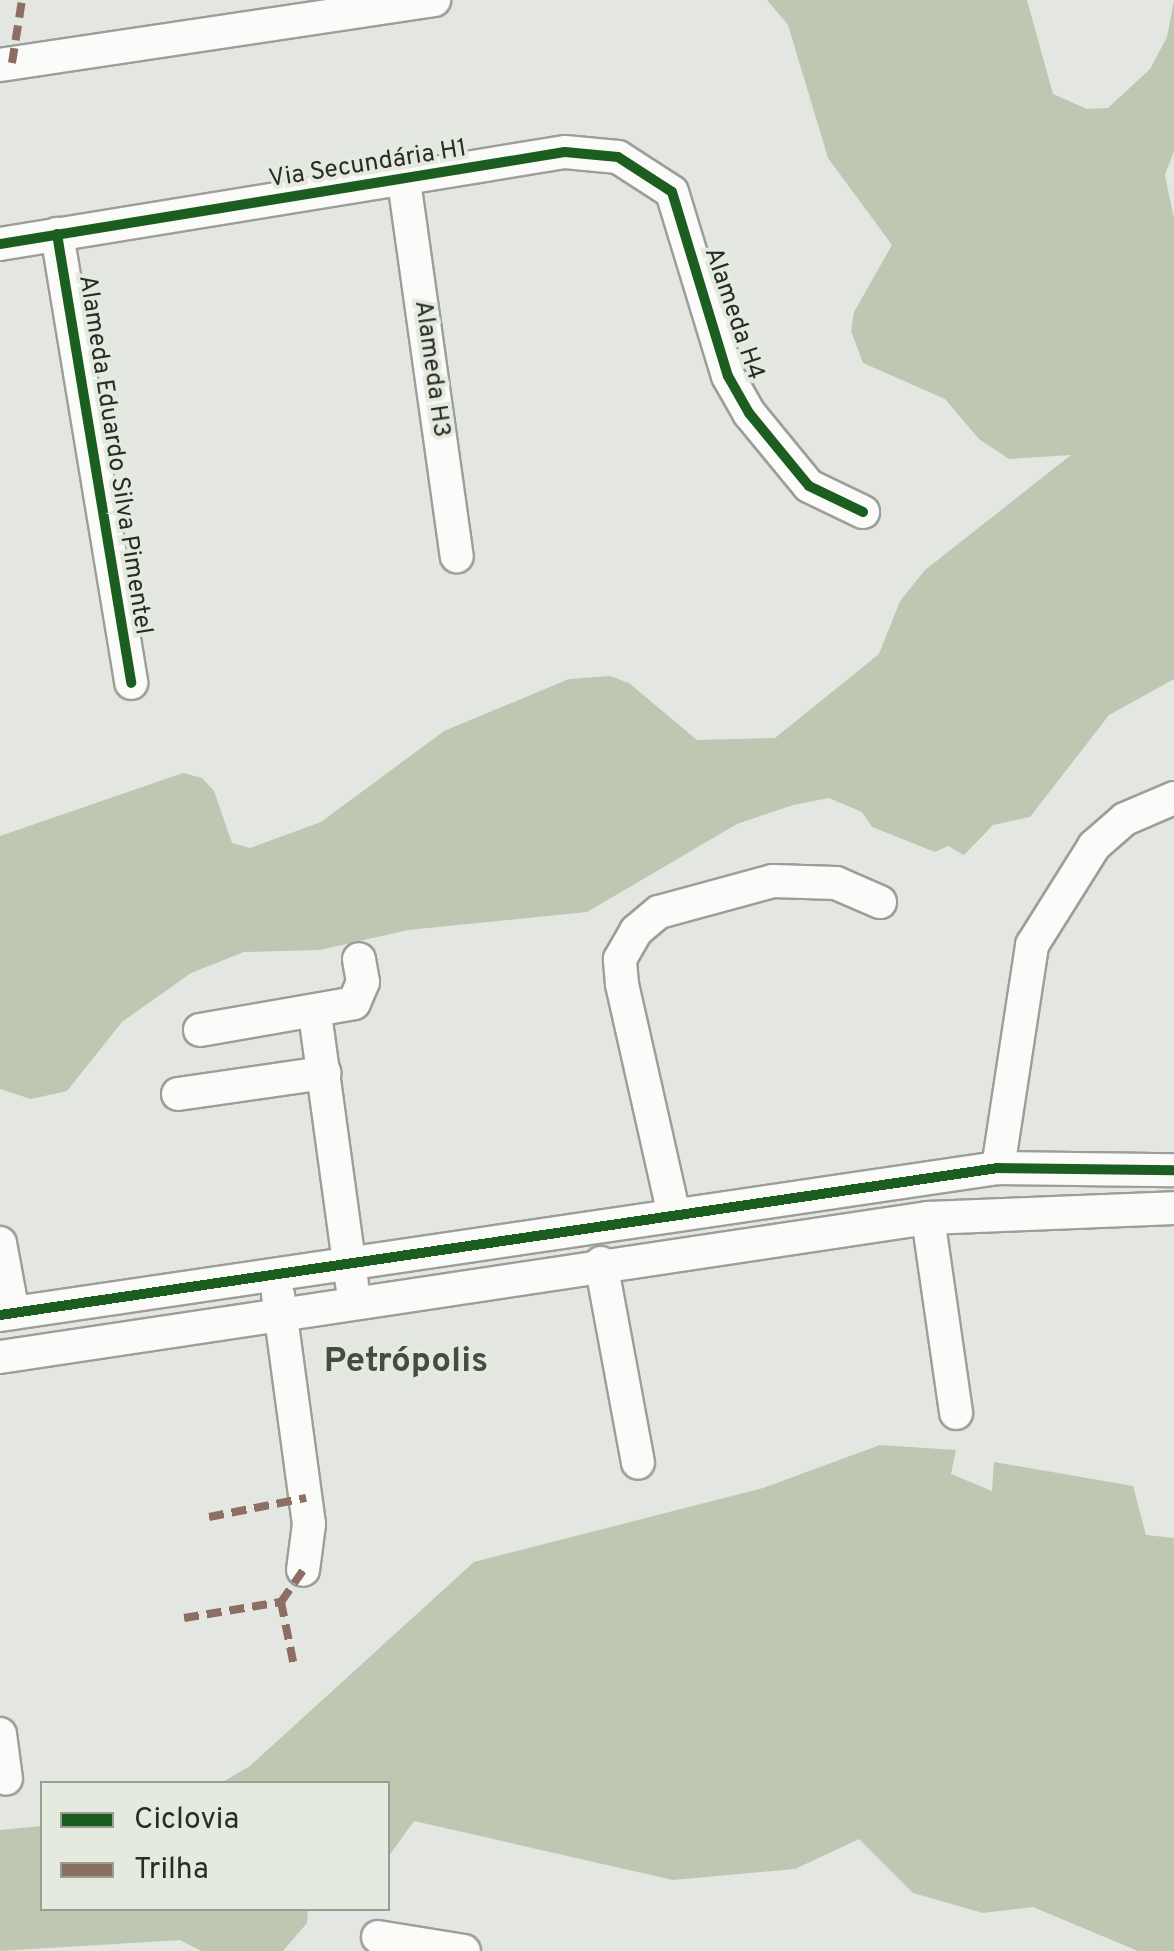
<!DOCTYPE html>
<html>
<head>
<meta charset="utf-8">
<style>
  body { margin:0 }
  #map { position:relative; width:1174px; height:1951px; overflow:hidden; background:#e4e7e1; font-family:Overpass,sans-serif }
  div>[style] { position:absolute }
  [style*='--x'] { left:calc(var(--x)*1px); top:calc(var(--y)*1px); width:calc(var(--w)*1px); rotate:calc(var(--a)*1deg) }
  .forest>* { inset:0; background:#bdc7b2 }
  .roads { filter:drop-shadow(2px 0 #9c9e9a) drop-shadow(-2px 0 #9c9e9a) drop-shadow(0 2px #9c9e9a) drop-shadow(0 -2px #9c9e9a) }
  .minor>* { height:32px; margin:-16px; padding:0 16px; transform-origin:16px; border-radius:16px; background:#fbfbfa }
  .quiet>* { height:8px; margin-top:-4px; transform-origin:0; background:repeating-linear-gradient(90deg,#8d6e63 0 15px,transparent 0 23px) }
  .cycleway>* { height:10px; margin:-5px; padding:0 5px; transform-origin:5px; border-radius:5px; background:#1b5e20 }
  span { translate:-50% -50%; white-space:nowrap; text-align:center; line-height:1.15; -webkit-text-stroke:8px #e4eade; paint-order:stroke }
  .street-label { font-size:25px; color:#292b26 }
  .district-label { font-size:35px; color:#474c42; font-weight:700 }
  .legend { position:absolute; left:40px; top:1781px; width:350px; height:130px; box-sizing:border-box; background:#e4eade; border:2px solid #999e94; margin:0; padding:12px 18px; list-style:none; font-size:30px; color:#292b26 }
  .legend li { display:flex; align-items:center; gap:20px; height:50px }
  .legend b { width:50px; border:2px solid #999e94 }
</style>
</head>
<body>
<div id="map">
  <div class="forest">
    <i style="clip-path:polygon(767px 0,1027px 0,1053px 94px,1087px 109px,1108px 108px,1150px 69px,1167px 37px,1174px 0,1174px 151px,1165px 175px,1174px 219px,1174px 679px,1109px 715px,1030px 817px,993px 825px,964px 855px,948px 846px,935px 852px,872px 827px,862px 812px,829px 798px,793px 805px,737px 824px,587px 912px,408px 930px,320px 950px,244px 952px,191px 973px,122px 1022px,67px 1091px,31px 1099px,0 1089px,0 836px,183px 773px,202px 778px,214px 791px,232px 843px,250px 848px,321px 822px,444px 731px,569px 679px,610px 676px,629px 683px,697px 740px,775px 738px,879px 654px,900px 601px,925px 570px,1071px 455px,1009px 459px,979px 439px,945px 399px,863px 363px,851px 331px,854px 312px,892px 245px,828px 158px,788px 25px)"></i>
    <i style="clip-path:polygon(880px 1445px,956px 1450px,951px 1474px,992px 1491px,994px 1462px,1133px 1486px,1146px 1535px,1174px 1538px,1174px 1951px,1138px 1951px,1033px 1907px,983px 1913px,913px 1893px,859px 1839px,795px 1869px,673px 1880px,414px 1821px,388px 1857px,388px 1784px,221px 1783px,250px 1766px,474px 1562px,763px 1488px)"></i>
    <i style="clip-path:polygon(42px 1826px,42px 1908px,308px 1909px,307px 1923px,283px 1951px,201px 1951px,180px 1940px,0 1951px,0 1830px)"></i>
  </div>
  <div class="roads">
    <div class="minor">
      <i style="--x:0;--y:65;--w:439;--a:-8.5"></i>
      <i style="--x:404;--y:181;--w:379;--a:82"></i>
      <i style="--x:57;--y:234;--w:455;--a:80.6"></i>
      <i style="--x:0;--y:244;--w:572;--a:-9.25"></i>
      <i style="--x:565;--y:152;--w:53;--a:5.4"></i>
      <i style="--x:618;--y:157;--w:64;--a:32.9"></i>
      <i style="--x:672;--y:192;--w:192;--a:73.1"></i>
      <i style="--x:728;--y:376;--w:43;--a:60.4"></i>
      <i style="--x:749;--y:413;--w:94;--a:50.6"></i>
      <i style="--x:809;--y:486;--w:60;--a:25.7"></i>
      <i style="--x:315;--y:1014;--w:273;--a:82.2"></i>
      <i style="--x:200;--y:1030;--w:156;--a:-9.9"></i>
      <i style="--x:354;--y:1003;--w:23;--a:-67"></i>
      <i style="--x:363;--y:982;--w:23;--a:-100"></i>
      <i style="--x:178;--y:1094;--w:148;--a:-8.2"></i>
      <i style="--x:998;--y:1168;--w:226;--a:-81.3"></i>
      <i style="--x:1032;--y:945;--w:117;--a:-57.9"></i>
      <i style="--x:1094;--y:846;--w:41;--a:-41.1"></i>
      <i style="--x:1125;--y:819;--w:53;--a:-23.2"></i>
      <i style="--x:674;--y:1215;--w:237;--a:-102.7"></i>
      <i style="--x:622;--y:984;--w:25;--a:-95"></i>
      <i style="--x:620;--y:959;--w:32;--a:-60"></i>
      <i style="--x:636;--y:931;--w:30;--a:-40"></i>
      <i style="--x:659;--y:912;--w:118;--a:-15.2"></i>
      <i style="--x:773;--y:881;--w:63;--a:1.8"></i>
      <i style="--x:836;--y:883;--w:48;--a:23.4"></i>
      <i style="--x:928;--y:1218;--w:197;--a:81.8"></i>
      <i style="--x:0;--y:1243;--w:71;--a:79.5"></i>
      <i style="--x:601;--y:1263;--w:203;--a:79.5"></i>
      <i style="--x:278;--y:1295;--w:231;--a:82.3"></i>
      <i style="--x:309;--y:1524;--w:46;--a:97.4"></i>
      <i style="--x:0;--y:1315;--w:1009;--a:-8.38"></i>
      <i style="--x:998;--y:1168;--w:176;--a:0.7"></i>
      <i style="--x:0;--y:1357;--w:938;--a:-8.52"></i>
      <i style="--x:928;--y:1218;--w:246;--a:-2.3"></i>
      <i style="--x:0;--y:1734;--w:45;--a:82.4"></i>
      <i style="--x:378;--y:1937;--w:87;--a:9.2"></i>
    </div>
  </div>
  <div class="quiet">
    <i style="--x:12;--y:63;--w:64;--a:-81"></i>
    <i style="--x:209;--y:1517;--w:99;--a:-11.1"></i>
    <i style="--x:281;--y:1602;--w:65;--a:78.5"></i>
    <i style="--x:184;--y:1618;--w:98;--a:-9.4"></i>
    <i style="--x:281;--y:1602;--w:39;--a:-55"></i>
  </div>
  <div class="cycleway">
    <i style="--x:57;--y:234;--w:455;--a:80.6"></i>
    <i style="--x:0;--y:244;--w:572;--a:-9.25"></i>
    <i style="--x:565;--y:152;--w:53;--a:5.4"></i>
    <i style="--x:618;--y:157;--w:64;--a:32.9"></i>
    <i style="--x:672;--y:192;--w:192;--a:73.1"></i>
    <i style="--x:728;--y:376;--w:43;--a:60.4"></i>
    <i style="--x:749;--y:413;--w:94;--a:50.6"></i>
    <i style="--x:809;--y:486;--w:60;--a:25.7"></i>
    <i style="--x:0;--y:1315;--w:1009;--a:-8.38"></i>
    <i style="--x:998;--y:1168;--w:176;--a:0.7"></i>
  </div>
  <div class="street-label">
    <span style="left:368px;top:165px;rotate:-9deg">Via Secundária H1</span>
    <span style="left:733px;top:314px;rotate:71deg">Alameda H4</span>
    <span style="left:431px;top:369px;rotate:82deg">Alameda H3</span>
    <span style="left:114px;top:455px;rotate:81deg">Alameda Eduardo Silva Pimentel</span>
  </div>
  <div class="district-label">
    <span style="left:406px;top:1362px">Petrópolis</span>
  </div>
  <ul class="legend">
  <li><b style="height:12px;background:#1b5e20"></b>Ciclovia</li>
  <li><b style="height:12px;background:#8d6e63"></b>Trilha</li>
  </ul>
</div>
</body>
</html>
